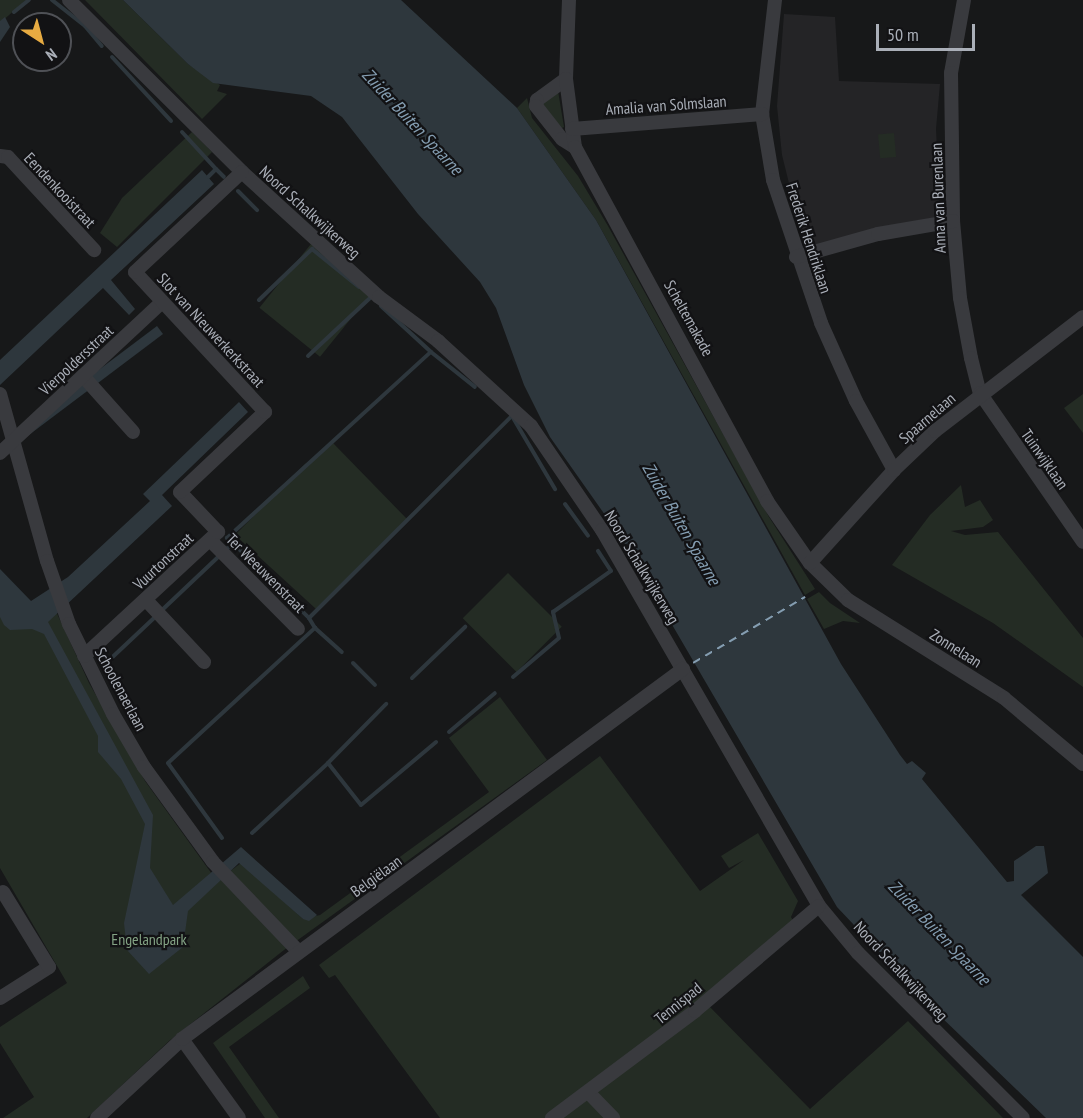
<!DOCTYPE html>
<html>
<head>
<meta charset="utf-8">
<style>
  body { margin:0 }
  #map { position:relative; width:1083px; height:1118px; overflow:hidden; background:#171819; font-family:"PT Sans Narrow",sans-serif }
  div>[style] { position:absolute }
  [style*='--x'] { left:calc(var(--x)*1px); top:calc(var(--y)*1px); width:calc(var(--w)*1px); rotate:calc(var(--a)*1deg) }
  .built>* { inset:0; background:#242426 }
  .green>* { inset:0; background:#242c24; transform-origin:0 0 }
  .water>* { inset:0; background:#2e373d; transform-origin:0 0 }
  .stream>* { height:4px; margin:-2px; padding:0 2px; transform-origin:2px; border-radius:2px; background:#2e373d }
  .ferry>* { height:1.5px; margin-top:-0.75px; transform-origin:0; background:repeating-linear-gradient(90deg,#849db1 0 8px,transparent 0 14px) }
  .street>* { height:14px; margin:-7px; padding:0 7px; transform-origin:7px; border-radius:7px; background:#393a3e }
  span { translate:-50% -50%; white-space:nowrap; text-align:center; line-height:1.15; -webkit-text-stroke:4.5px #121214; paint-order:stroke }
  .street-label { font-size:16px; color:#aaafb8 }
  .park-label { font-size:16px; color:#83a284 }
  .water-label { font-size:18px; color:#849db1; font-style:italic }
  .north { position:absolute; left:12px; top:12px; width:60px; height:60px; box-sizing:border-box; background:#121214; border:2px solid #4f5156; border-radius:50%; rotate:144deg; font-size:16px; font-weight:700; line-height:24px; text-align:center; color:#aaafb8 }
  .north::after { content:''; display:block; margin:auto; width:21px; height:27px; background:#e7ab42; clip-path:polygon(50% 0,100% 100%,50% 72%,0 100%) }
  .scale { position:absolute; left:876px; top:24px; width:99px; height:27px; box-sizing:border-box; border:3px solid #aaafb8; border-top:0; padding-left:8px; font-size:18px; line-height:21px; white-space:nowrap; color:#aaafb8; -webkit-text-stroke:4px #121214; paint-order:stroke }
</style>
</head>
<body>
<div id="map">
  <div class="built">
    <i style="clip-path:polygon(784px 14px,835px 17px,839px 81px,940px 84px,936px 129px,940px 216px,805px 248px,782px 155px,777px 106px)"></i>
  </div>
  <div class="green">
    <i style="clip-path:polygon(0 0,26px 0,0 23px)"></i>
    <i style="clip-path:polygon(85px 0,123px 0,188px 64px,220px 85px,217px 91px,227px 94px,202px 119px)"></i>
    <i style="clip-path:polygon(558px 91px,564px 127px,562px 128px,540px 103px)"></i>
    <i style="clip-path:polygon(527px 98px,532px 118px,578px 176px,608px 226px,769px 517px,815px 589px,805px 595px,596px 220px,517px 108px)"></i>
    <i style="clip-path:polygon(192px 132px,212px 152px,117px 247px,100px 233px,122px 198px)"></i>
    <i style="left:894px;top:133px;width:24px;height:16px;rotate:85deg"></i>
    <i style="left:311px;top:244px;width:78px;height:82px;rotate:39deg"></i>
    <i style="clip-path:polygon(1083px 394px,1083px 433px,1064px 408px)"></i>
    <i style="clip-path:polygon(333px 443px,407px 519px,316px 609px,235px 535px,305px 464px)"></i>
    <i style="clip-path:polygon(961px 485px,965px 507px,980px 500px,993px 520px,983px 527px,951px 531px,965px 535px,998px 532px,1083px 638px,1083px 687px,993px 623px,892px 565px,930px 515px)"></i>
    <i style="clip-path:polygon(0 571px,31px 603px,48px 594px,89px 683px,145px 781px,217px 881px,241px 863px,303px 919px,320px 915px,489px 792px,449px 738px,500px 697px,547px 760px,284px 950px,169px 1041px,87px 1118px,3px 1118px,34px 1097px,0 1043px,0 1027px,67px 983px,0 868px)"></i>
    <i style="left:508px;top:573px;width:76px;height:64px;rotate:45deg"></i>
    <i style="clip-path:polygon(819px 592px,830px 603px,860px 623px,843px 621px,824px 629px,807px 599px)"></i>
    <i style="clip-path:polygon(600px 756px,700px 891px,744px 860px,729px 868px,721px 856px,758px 833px,798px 901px,791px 917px,798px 930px,708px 1005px,810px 1109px,908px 1021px,1003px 1118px,440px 1118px,335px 975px,329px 978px,319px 965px)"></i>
    <i style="clip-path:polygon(303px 976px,310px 988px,229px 1047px,279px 1118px,265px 1118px,213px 1043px)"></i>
  </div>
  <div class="water">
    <i style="clip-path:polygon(123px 0,401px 0,517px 108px,596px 220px,841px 664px,900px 755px,907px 764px,912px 761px,926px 773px,922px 779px,1007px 882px,1014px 881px,1014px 861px,1036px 846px,1044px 846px,1048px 873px,1021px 895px,1083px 957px,1083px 1118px,1046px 1118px,938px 1014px,837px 907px,622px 539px,550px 437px,524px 385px,496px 308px,480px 282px,418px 214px,342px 117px,311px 96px,213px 83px,188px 64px)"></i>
    <i style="clip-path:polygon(5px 17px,10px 27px,0 42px,0 21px)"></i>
    <i style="clip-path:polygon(202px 170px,214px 184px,111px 280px,135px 309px,129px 315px,103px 288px,0 385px,0 360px)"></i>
    <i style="left:157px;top:326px;width:10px;height:217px;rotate:53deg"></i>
    <i style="clip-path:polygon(239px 402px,248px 412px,162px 495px,172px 506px,48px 622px,153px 815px,150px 868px,173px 905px,241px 847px,317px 915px,309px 921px,303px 919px,239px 863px,188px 911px,183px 947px,149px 974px,127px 950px,124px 923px,145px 824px,121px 779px,98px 752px,98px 736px,44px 634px,32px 629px,10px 630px,4px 625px,0 617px,0 569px,31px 601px,68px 577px,150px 501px,143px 494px)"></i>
  </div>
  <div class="stream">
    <i style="--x:52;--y:0;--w:42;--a:38.2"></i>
    <i style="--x:85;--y:26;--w:26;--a:50"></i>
    <i style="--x:14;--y:12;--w:19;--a:-39"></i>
    <i style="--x:112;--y:57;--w:87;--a:47.3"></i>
    <i style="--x:182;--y:132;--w:50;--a:47.4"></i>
    <i style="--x:208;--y:177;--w:11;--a:-45"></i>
    <i style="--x:216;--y:169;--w:11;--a:45"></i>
    <i style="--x:238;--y:191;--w:27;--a:45"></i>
    <i style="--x:259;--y:300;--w:74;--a:-43.9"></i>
    <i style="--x:312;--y:249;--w:60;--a:39"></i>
    <i style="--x:381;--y:306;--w:68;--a:42.6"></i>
    <i style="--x:308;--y:356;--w:86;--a:-43.1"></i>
    <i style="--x:565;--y:504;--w:39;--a:54"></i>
    <i style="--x:233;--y:543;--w:8;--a:-140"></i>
    <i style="--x:227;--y:538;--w:276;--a:-42.4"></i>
    <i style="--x:431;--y:352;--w:56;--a:38.5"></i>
    <i style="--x:161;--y:611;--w:99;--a:-43.4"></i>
    <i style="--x:233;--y:543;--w:107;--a:44.6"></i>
    <i style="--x:315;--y:628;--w:36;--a:42"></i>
    <i style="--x:353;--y:663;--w:31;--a:45"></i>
    <i style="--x:103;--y:666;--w:73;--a:-43.3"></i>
    <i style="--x:513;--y:677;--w:60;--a:-40.3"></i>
    <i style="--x:559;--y:638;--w:27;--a:-103"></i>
    <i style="--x:553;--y:612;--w:71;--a:-35.3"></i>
    <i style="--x:611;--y:571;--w:24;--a:-123"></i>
    <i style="--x:412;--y:678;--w:74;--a:-43.9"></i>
    <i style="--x:449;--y:732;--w:60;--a:-40.3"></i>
    <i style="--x:328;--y:763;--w:83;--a:-45.5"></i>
    <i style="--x:252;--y:833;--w:103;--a:-42.6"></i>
    <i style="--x:328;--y:763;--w:53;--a:51.8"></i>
    <i style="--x:361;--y:805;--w:98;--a:-40"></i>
    <i style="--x:222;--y:838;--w:92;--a:-125.8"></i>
    <i style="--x:168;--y:763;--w:200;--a:-42.6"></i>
    <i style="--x:315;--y:628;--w:12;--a:-121"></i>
    <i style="--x:309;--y:618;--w:286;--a:-44.9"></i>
    <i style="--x:512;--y:416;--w:85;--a:59.5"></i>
  </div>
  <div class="ferry">
    <i style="--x:693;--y:663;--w:130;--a:-30.5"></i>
  </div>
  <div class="street">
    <i style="--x:69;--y:0;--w:244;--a:44.8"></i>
    <i style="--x:242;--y:172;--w:185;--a:42.4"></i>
    <i style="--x:379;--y:297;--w:74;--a:36.7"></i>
    <i style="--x:438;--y:341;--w:126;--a:42.4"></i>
    <i style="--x:531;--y:426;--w:126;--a:55.7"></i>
    <i style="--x:602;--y:530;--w:434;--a:60"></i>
    <i style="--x:819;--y:906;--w:61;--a:50.3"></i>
    <i style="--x:858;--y:953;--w:233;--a:45"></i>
    <i style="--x:569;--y:0;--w:79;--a:92.2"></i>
    <i style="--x:566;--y:79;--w:36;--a:144"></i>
    <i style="--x:537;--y:100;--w:6;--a:99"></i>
    <i style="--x:536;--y:106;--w:42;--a:51.8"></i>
    <i style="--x:562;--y:139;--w:15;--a:32"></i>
    <i style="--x:775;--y:0;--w:115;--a:96.5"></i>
    <i style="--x:762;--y:114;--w:67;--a:80.5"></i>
    <i style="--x:773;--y:180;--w:151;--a:71.4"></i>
    <i style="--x:821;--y:323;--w:85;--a:65.8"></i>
    <i style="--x:856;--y:401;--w:79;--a:61.2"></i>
    <i style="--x:964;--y:0;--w:74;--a:100.1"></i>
    <i style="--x:951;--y:73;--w:148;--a:89.2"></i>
    <i style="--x:953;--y:221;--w:77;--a:84.8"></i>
    <i style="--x:960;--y:298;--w:61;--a:79.6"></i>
    <i style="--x:971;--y:358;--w:36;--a:76"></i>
    <i style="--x:980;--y:393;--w:181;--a:55.3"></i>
    <i style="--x:566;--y:79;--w:69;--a:82.5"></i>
    <i style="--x:575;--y:147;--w:403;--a:61.5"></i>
    <i style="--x:767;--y:501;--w:75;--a:55.3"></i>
    <i style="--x:810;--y:563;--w:53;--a:44.2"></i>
    <i style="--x:848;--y:600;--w:184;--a:32.1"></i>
    <i style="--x:1004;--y:698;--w:103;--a:39.9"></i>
    <i style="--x:572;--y:129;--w:191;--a:-4.5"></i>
    <i style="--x:0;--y:156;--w:8;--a:7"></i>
    <i style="--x:8;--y:157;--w:127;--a:47.2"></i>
    <i style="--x:796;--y:257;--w:85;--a:-15.7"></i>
    <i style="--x:878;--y:234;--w:76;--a:-9.8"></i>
    <i style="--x:83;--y:376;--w:75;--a:48.2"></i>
    <i style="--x:0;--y:394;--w:173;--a:74.3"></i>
    <i style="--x:47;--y:561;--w:67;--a:70.8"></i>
    <i style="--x:69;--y:624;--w:100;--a:63.9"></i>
    <i style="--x:113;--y:714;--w:61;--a:59.7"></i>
    <i style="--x:144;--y:767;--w:117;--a:54"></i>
    <i style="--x:213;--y:862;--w:124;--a:46.3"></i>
    <i style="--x:0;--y:453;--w:221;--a:-43"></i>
    <i style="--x:210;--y:540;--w:125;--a:45.3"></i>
    <i style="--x:810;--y:563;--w:125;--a:-47.9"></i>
    <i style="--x:894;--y:470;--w:57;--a:-43.6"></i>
    <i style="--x:935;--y:431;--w:187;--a:-37.6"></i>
    <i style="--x:146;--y:600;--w:85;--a:46.9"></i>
    <i style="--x:84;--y:656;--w:183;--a:-42.8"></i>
    <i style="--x:218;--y:532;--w:55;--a:-133.5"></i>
    <i style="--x:180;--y:492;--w:117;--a:-43.3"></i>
    <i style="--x:265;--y:412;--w:191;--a:-132.9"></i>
    <i style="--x:135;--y:272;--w:146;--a:-43.1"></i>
    <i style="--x:0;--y:998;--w:58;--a:-32.3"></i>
    <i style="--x:49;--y:967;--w:88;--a:-121.5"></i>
    <i style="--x:182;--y:1039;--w:97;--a:54.2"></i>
    <i style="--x:589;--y:1093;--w:35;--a:46"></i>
    <i style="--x:97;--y:1118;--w:116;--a:-42.9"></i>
    <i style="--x:182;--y:1039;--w:623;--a:-36.45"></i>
    <i style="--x:552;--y:1118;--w:179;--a:-36.8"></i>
    <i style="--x:695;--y:1011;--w:162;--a:-40.3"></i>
  </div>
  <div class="street-label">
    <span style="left:666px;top:105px;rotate:-4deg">Amalia van Solmslaan</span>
    <span style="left:60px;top:190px;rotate:47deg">Eendenkooistraat</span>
    <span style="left:938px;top:198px;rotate:-92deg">Anna van Burenlaan</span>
    <span style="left:310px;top:212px;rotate:42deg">Noord Schalkwijkerweg</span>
    <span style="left:809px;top:238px;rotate:72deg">Frederik Hendriklaan</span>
    <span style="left:689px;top:318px;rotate:61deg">Scheltemakade</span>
    <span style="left:211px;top:330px;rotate:47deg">Slot van Nieuwerkerkstraat</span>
    <span style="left:76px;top:360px;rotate:-43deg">Vierpoldersstraat</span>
    <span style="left:927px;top:418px;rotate:-41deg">Spaarnelaan</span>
    <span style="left:1045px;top:459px;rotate:55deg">Tuinwijklaan</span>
    <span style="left:163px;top:561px;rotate:-43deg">Vuurtonstraat</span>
    <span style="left:642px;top:567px;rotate:59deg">Noord Schalkwijkerweg</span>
    <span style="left:266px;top:573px;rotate:45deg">Ter Weeuwenstraat</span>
    <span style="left:956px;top:648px;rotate:32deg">Zonnelaan</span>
    <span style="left:121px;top:689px;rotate:62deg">Schoolenaerlaan</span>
    <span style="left:376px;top:876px;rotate:-36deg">Belgiëlaan</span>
    <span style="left:901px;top:971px;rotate:47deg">Noord Schalkwijkerweg</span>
    <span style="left:678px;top:1003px;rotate:-39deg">Tennispad</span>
  </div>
  <div class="park-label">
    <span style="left:149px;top:939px">Engelandpark</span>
  </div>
  <div class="water-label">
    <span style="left:412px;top:122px;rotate:47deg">Zuider Buiten Spaarne</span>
    <span style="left:681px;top:524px;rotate:60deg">Zuider Buiten Spaarne</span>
    <span style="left:939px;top:933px;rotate:46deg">Zuider Buiten Spaarne</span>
  </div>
  <div class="north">N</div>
  <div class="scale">50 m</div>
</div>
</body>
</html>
